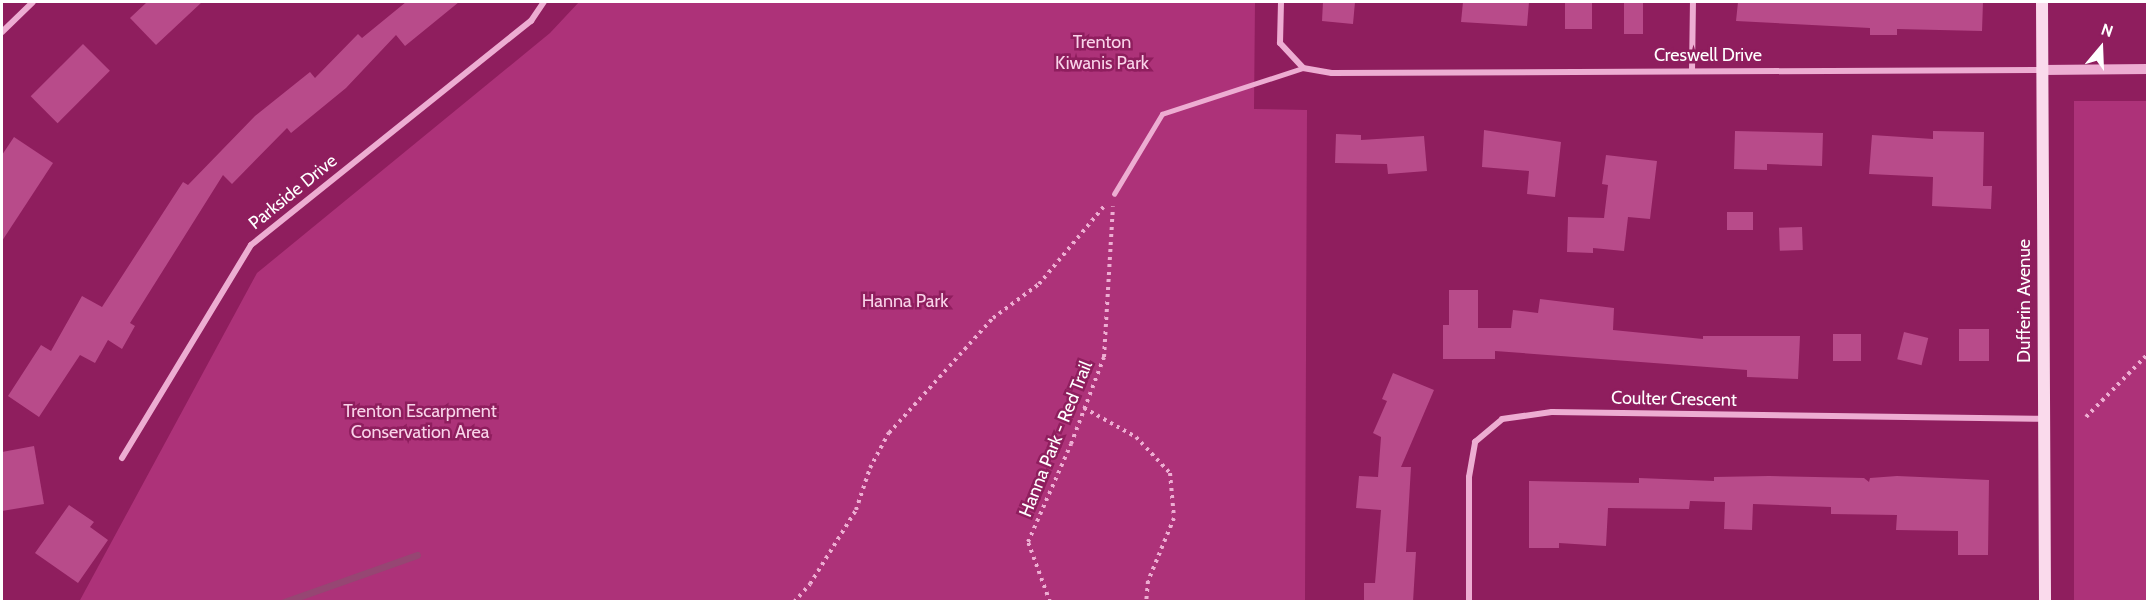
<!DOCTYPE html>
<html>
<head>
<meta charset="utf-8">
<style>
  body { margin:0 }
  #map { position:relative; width:2149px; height:603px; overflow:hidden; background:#8f1e5e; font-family:Cabin,sans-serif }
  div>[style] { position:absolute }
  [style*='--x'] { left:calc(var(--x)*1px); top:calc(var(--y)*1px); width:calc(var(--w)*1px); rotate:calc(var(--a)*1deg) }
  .green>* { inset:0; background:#ad3279; transform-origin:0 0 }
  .stream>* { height:7px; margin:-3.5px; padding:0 3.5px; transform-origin:3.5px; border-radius:3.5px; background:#964673 }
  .building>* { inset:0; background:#b84b8a; transform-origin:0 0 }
  .path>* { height:4px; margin-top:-2px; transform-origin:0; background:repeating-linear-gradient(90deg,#edadd2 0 3px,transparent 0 7.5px) }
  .service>* { height:4.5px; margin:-2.25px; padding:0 2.25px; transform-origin:2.25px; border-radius:2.25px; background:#edadd2 }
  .minor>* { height:6px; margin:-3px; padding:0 3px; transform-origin:3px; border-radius:3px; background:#edadd2 }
  .tertiary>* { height:10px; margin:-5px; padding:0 5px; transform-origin:5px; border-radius:5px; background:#edadd2 }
  .secondary>* { height:12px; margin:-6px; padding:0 6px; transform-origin:6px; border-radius:6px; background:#fadaec }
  span { translate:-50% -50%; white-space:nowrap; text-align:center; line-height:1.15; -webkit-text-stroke:5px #8f1e5e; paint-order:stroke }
  .park-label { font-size:18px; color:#f9d3e9 }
  .street-label { font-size:18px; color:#fff }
  .frame { position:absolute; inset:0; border:3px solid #fff; pointer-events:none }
  .north { position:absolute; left:2071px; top:18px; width:60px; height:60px; -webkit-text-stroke:4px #8f1e5e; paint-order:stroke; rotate:19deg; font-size:16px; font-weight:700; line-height:24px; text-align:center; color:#fff }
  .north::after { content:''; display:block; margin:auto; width:21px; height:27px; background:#fff; clip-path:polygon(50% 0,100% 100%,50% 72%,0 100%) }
</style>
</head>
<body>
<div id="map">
  <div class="green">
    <i style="clip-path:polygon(579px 2px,1255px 2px,1254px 109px,1307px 110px,1305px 601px,79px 602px,257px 273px,550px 33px)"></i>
    <i style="left:2147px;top:101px;width:500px;height:73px;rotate:90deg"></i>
  </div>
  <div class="stream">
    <i style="--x:284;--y:602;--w:141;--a:-19.5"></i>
  </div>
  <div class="building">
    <i style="clip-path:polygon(147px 2px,202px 2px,156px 45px,130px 18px)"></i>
    <i style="clip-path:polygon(406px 2px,459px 2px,405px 46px,396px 35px,346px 88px,291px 133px,287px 128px,232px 184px,223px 175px,130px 323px,135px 326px,122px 349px,108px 340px,95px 363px,80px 355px,39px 417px,8px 396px,41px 345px,51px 351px,82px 296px,102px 307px,183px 182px,188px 185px,255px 116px,310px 72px,315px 78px,358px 34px,362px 38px)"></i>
    <i style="clip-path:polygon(1323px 2px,1355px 2px,1353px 24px,1322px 21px)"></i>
    <i style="clip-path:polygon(1463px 2px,1529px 2px,1527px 26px,1461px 22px)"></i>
    <i style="left:1565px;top:2px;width:27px;height:27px"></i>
    <i style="left:1624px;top:2px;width:19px;height:32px"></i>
    <i style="clip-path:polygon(1738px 2px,1983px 2px,1982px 31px,1897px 29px,1897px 35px,1870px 35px,1870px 28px,1736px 21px)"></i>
    <i style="left:83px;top:44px;width:38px;height:74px;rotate:45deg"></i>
    <i style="clip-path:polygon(1484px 130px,1561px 142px,1555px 197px,1527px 194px,1529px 171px,1482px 167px)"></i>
    <i style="clip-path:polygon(1735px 131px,1823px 133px,1822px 166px,1767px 164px,1767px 170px,1734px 169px)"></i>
    <i style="clip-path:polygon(1933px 131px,1984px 132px,1983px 186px,1992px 186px,1991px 209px,1932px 206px,1933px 177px,1869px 174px,1872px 135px,1933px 139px)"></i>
    <i style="clip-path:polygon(1336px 134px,1361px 135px,1361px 140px,1424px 136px,1427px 171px,1388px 174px,1387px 164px,1335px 163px)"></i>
    <i style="clip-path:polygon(14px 137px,53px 163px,2px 241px,2px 155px)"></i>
    <i style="clip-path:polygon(1606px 155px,1657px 161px,1650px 219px,1628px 217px,1624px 251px,1593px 248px,1593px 253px,1567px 252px,1568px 217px,1604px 218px,1608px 185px,1602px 184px)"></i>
    <i style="left:1727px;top:212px;width:26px;height:18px"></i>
    <i style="left:1802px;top:227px;width:23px;height:23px;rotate:88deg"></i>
    <i style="clip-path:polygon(1449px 290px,1478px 290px,1478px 328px,1511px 328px,1513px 310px,1538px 313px,1540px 299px,1614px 308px,1613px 330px,1703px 339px,1703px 336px,1800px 336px,1798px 379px,1747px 377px,1747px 370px,1495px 351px,1495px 359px,1443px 359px,1443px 325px,1449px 325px)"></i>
    <i style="left:1959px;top:329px;width:30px;height:32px"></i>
    <i style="left:1904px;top:332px;width:25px;height:28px;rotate:14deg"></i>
    <i style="left:1833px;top:334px;width:28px;height:27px"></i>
    <i style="clip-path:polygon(1393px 373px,1434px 390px,1401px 467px,1411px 467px,1406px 552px,1416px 552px,1413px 602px,1364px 602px,1364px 583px,1375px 583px,1381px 510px,1356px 508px,1359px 476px,1378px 477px,1381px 437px,1373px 433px,1387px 401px,1382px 399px)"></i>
    <i style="clip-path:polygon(34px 446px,44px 504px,2px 511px,2px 452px)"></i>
    <i style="clip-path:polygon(1769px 476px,1864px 478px,1869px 482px,1870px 478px,1897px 476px,1989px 480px,1988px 555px,1958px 555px,1958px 531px,1896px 530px,1897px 515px,1831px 514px,1831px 507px,1753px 504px,1752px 530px,1724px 529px,1725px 502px,1690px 501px,1689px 509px,1608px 508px,1606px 546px,1559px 543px,1559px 548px,1529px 548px,1529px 481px,1639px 483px,1639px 478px,1714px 481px,1714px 477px)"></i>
    <i style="clip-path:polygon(69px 505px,94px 522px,90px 527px,108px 540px,78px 583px,35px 553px)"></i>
  </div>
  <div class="path">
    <i style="--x:1084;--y:408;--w:60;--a:29.1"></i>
    <i style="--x:1136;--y:437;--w:50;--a:46.6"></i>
    <i style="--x:1170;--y:473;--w:45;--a:84.9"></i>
    <i style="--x:1174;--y:518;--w:68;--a:112.4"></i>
    <i style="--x:1148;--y:581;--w:21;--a:95"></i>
    <i style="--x:2086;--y:417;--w:88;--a:-45.5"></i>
    <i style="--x:794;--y:602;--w:24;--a:-48"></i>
    <i style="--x:810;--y:584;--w:87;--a:-58.1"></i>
    <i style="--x:856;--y:510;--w:44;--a:-71.6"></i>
    <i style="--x:870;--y:468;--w:40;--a:-62"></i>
    <i style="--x:889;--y:433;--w:155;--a:-47.9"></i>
    <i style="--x:993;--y:318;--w:57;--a:-36.5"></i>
    <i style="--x:1039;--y:284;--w:104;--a:-50.1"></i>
    <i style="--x:1050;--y:602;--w:64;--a:-110.1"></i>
    <i style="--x:1028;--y:542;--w:107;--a:-66.3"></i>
    <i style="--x:1071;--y:444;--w:93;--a:-69.2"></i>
    <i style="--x:1104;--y:357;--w:151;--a:-86.6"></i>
  </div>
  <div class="service">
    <i style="--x:1114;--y:194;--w:93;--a:-59"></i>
    <i style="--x:1162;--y:114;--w:148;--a:-18.1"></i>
  </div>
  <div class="minor">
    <i style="--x:1281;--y:2;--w:41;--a:91.4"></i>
    <i style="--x:1280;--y:43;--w:34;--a:47"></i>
    <i style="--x:1303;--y:68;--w:29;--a:10"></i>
    <i style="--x:1332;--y:73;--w:710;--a:-0.24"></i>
    <i style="--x:2;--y:32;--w:43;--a:-44.1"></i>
    <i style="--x:1692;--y:71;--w:69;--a:-89.2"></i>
    <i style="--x:122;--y:458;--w:249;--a:-58.8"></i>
    <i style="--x:251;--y:245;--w:359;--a:-38.7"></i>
    <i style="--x:531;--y:21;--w:23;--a:-56"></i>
    <i style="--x:1469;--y:602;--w:125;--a:-90"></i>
    <i style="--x:1469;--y:477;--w:36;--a:-80"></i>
    <i style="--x:1475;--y:442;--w:35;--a:-40"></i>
    <i style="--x:1502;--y:419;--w:50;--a:-8"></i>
    <i style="--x:1552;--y:412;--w:490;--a:0.8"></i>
  </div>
  <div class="tertiary">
    <i style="--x:2042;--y:70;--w:106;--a:-0.5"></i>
  </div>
  <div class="secondary">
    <i style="--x:2042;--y:2;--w:600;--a:89.71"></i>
  </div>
  <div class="park-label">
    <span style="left:1102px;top:53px">Trenton<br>Kiwanis Park</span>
    <span style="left:905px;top:301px">Hanna Park</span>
    <span style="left:420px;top:422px">Trenton Escarpment<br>Conservation Area</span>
  </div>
  <div class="street-label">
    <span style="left:1708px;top:55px">Creswell Drive</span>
    <span style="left:293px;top:192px;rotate:-39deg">Parkside Drive</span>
    <span style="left:2024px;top:301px;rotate:-90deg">Dufferin Avenue</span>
    <span style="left:1674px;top:399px;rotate:1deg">Coulter Crescent</span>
    <span style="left:1056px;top:439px;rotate:-68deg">Hanna Park - Red Trail</span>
  </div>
  <div class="frame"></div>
  <div class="north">N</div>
</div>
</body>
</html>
